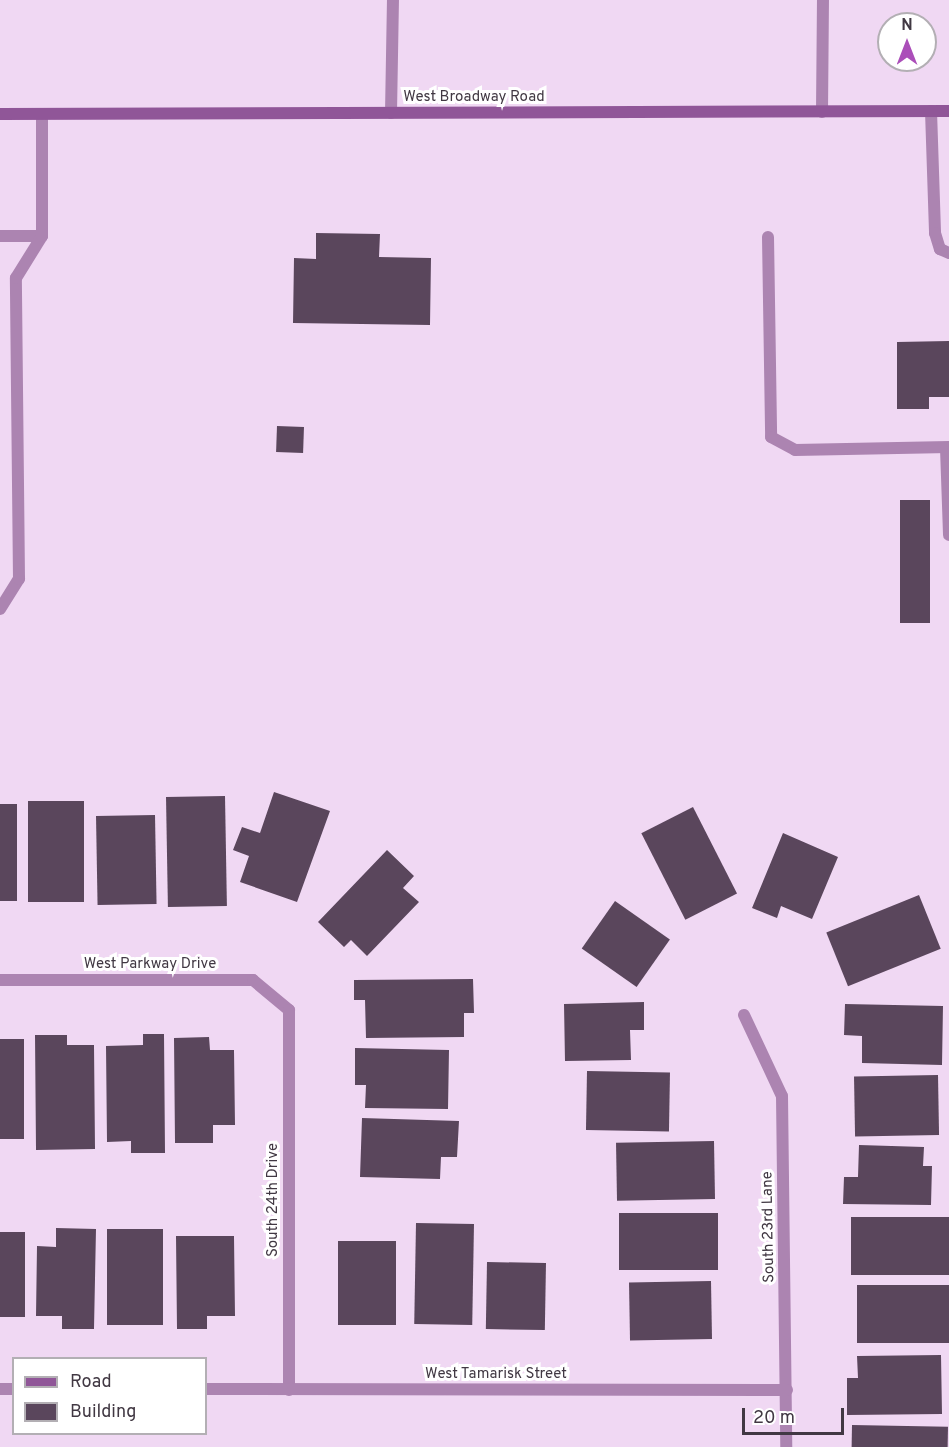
<!DOCTYPE html>
<html>
<head>
<meta charset="utf-8">
<style>
  body { margin:0 }
  #map { position:relative; width:949px; height:1447px; overflow:hidden; background:#f0d8f3; font-family:Overpass,sans-serif }
  div>[style] { position:absolute }
  [style*='--x'] { left:calc(var(--x)*1px); top:calc(var(--y)*1px); width:calc(var(--w)*1px); rotate:calc(var(--a)*1deg) }
  .building>* { inset:0; background:#5a465c; transform-origin:0 0 }
  .service>* { height:12px; margin:-6px; padding:0 6px; transform-origin:6px; border-radius:6px; background:#ac84b1 }
  .minor>* { height:12px; margin:-6px; padding:0 6px; transform-origin:6px; border-radius:6px; background:#ac84b1 }
  .secondary>* { height:12px; margin:-6px; padding:0 6px; transform-origin:6px; border-radius:6px; background:#905698 }
  span { translate:-50% -50%; white-space:nowrap; text-align:center; line-height:1.15; -webkit-text-stroke:6px #fff; paint-order:stroke }
  .street-label { font-size:15px; color:#413843 }
  .legend { position:absolute; left:12px; top:1357px; width:195px; height:78px; box-sizing:border-box; background:#fff; border:2px solid #b3afb4; margin:0; padding:8px 10px; list-style:none; font-size:18px; color:#413843 }
  .legend li { display:flex; align-items:center; gap:12px; height:30px }
  .legend b { width:30px; border:2px solid #b3afb4 }
  .north { position:absolute; left:877px; top:12px; width:60px; height:60px; box-sizing:border-box; background:#fff; border:2px solid #b3afb4; border-radius:50%; rotate:0deg; font-size:16px; font-weight:700; line-height:24px; text-align:center; color:#413843 }
  .north::after { content:''; display:block; margin:auto; width:21px; height:27px; background:#ab4eb9; clip-path:polygon(50% 0,100% 100%,50% 72%,0 100%) }
  .scale { position:absolute; left:742px; top:1408px; width:102px; height:27px; box-sizing:border-box; border:3px solid #413843; border-top:0; padding-left:8px; font-size:18px; line-height:21px; white-space:nowrap; color:#413843; -webkit-text-stroke:4px #fff; paint-order:stroke }
</style>
</head>
<body>
<div id="map">
  <div class="building">
    <i style="clip-path:polygon(316px 233px,380px 234px,379px 257px,431px 258px,430px 325px,293px 323px,294px 258px,316px 259px)"></i>
    <i style="clip-path:polygon(949px 341px,949px 397px,929px 397px,929px 409px,897px 409px,897px 342px)"></i>
    <i style="left:277px;top:426px;width:27px;height:26px;rotate:2deg"></i>
    <i style="left:900px;top:500px;width:30px;height:123px"></i>
    <i style="clip-path:polygon(274px 792px,330px 811px,297px 902px,240px 882px,249px 856px,233px 850px,242px 827px,260px 833px)"></i>
    <i style="left:225px;top:796px;width:110px;height:59px;rotate:89deg"></i>
    <i style="left:28px;top:801px;width:56px;height:101px"></i>
    <i style="left:0;top:804px;width:17px;height:97px"></i>
    <i style="left:693px;top:807px;width:97px;height:58px;rotate:63deg"></i>
    <i style="left:155px;top:815px;width:89px;height:59px;rotate:89deg"></i>
    <i style="clip-path:polygon(783px 833px,838px 857px,812px 919px,781px 906px,777px 918px,752px 908px)"></i>
    <i style="clip-path:polygon(387px 850px,414px 876px,403px 888px,419px 902px,367px 956px,351px 940px,344px 947px,318px 922px)"></i>
    <i style="left:919px;top:895px;width:58px;height:100px;rotate:68deg"></i>
    <i style="left:615px;top:901px;width:67px;height:58px;rotate:35deg"></i>
    <i style="clip-path:polygon(473px 979px,474px 1013px,464px 1013px,464px 1037px,366px 1038px,365px 1000px,354px 1000px,354px 980px)"></i>
    <i style="clip-path:polygon(644px 1002px,644px 1030px,630px 1030px,631px 1060px,565px 1061px,564px 1004px)"></i>
    <i style="clip-path:polygon(845px 1004px,943px 1006px,942px 1065px,862px 1063px,862px 1036px,844px 1035px)"></i>
    <i style="clip-path:polygon(143px 1034px,164px 1034px,165px 1153px,131px 1153px,131px 1141px,107px 1142px,106px 1046px,143px 1045px)"></i>
    <i style="clip-path:polygon(35px 1035px,67px 1035px,67px 1045px,94px 1045px,95px 1149px,36px 1150px)"></i>
    <i style="clip-path:polygon(209px 1037px,210px 1050px,234px 1050px,235px 1125px,213px 1125px,213px 1143px,175px 1143px,174px 1038px)"></i>
    <i style="left:0;top:1039px;width:24px;height:100px"></i>
    <i style="clip-path:polygon(355px 1048px,449px 1050px,448px 1109px,365px 1108px,366px 1085px,355px 1085px)"></i>
    <i style="left:587px;top:1071px;width:83px;height:59px;rotate:1deg"></i>
    <i style="left:938px;top:1075px;width:60px;height:84px;rotate:89deg"></i>
    <i style="clip-path:polygon(362px 1118px,459px 1121px,457px 1157px,441px 1157px,440px 1179px,360px 1177px)"></i>
    <i style="left:714px;top:1141px;width:58px;height:98px;rotate:89deg"></i>
    <i style="clip-path:polygon(859px 1145px,924px 1147px,923px 1166px,932px 1166px,931px 1205px,843px 1204px,844px 1177px,858px 1177px)"></i>
    <i style="left:619px;top:1213px;width:99px;height:57px"></i>
    <i style="left:851px;top:1217px;width:98px;height:58px"></i>
    <i style="left:416px;top:1223px;width:58px;height:101px;rotate:1deg"></i>
    <i style="clip-path:polygon(56px 1228px,96px 1229px,94px 1329px,62px 1329px,62px 1316px,36px 1316px,37px 1246px,56px 1247px)"></i>
    <i style="left:107px;top:1229px;width:56px;height:96px"></i>
    <i style="left:25px;top:1232px;width:85px;height:25px;rotate:90deg"></i>
    <i style="clip-path:polygon(176px 1236px,234px 1236px,235px 1316px,207px 1316px,207px 1329px,177px 1329px)"></i>
    <i style="left:338px;top:1241px;width:58px;height:84px"></i>
    <i style="left:487px;top:1262px;width:59px;height:67px;rotate:1deg"></i>
    <i style="left:711px;top:1281px;width:58px;height:82px;rotate:89deg"></i>
    <i style="left:949px;top:1285px;width:58px;height:92px;rotate:90deg"></i>
    <i style="clip-path:polygon(941px 1355px,942px 1414px,847px 1415px,847px 1378px,858px 1378px,857px 1356px)"></i>
    <i style="left:852px;top:1425px;width:96px;height:22px;rotate:1deg"></i>
  </div>
  <div class="service">
    <i style="--x:931;--y:111;--w:122;--a:88.1"></i>
    <i style="--x:935;--y:233;--w:17;--a:73"></i>
    <i style="--x:940;--y:249;--w:10;--a:24"></i>
    <i style="--x:822;--y:112;--w:112;--a:-89.5"></i>
    <i style="--x:391;--y:113;--w:113;--a:-89"></i>
    <i style="--x:0;--y:236;--w:42;--a:0"></i>
    <i style="--x:768;--y:237;--w:200;--a:89.1"></i>
    <i style="--x:771;--y:437;--w:27;--a:28"></i>
    <i style="--x:795;--y:450;--w:154;--a:-1.1"></i>
    <i style="--x:946;--y:448;--w:87;--a:88"></i>
    <i style="--x:0;--y:609;--w:36;--a:-58"></i>
    <i style="--x:19;--y:579;--w:301;--a:-90.6"></i>
    <i style="--x:16;--y:278;--w:49;--a:-58.2"></i>
    <i style="--x:42;--y:236;--w:122;--a:-90"></i>
  </div>
  <div class="minor">
    <i style="--x:0;--y:980;--w:253;--a:0"></i>
    <i style="--x:253;--y:980;--w:47;--a:39.8"></i>
    <i style="--x:289;--y:1010;--w:380;--a:90"></i>
    <i style="--x:744;--y:1015;--w:89;--a:64.9"></i>
    <i style="--x:782;--y:1096;--w:351;--a:89.3"></i>
    <i style="--x:0;--y:1389;--w:14;--a:0"></i>
    <i style="--x:206;--y:1389;--w:581;--a:0.1"></i>
  </div>
  <div class="secondary">
    <i style="--x:0;--y:114;--w:949;--a:-0.18"></i>
  </div>
  <div class="street-label">
    <span style="left:474px;top:98px">West Broadway Road</span>
    <span style="left:150px;top:965px">West Parkway Drive</span>
    <span style="left:274px;top:1200px;rotate:-90deg">South 24th Drive</span>
    <span style="left:769px;top:1227px;rotate:-91deg">South 23rd Lane</span>
    <span style="left:496px;top:1375px">West Tamarisk Street</span>
  </div>
  <ul class="legend">
  <li><b style="height:8px;background:#905698"></b>Road</li>
  <li><b style="height:16px;background:#5a465c"></b>Building</li>
  </ul>
  <div class="north">N</div>
  <div class="scale">20 m</div>
</div>
</body>
</html>
